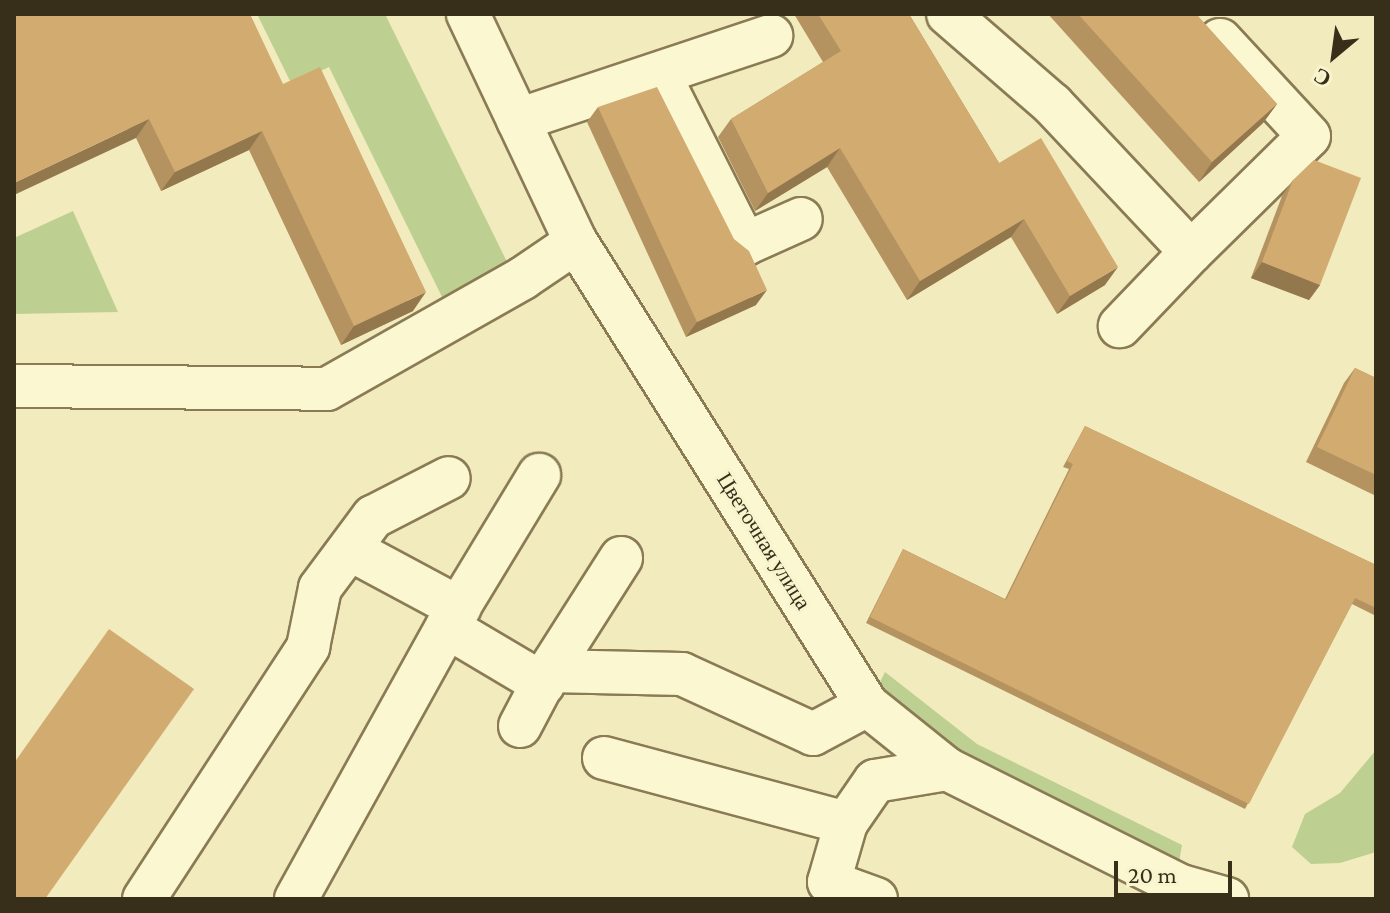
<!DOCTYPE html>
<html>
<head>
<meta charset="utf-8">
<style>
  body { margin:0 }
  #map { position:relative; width:1390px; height:913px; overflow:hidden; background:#f1ebbd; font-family:"Crimson Pro",serif }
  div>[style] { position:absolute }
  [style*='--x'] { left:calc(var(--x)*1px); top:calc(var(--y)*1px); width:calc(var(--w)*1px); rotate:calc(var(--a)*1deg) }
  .green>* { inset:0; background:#bdd091 }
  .roads { filter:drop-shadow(2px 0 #8a7b55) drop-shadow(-2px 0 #8a7b55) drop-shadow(0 2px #8a7b55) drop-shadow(0 -2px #8a7b55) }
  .minor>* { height:42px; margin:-21px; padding:0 21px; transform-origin:21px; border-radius:21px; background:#fbf7d1 }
  .wall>* { inset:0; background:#b59360 }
  .shaded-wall>* { inset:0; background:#93784e }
  .building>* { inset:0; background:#d2ab70 }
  span { translate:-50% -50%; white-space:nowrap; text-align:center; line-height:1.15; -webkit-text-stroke:6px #f8f4cd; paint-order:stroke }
  .street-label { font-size:22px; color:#382f1b }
  .frame { position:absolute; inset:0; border:16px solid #382f1b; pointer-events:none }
  .north { position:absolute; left:1294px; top:16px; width:80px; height:80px; -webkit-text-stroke:6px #f8f4cd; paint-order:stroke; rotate:209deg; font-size:22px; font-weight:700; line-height:32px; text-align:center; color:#382f1b }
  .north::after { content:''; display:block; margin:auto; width:28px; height:36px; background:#382f1b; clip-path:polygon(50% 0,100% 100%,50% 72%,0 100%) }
  .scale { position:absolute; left:1114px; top:861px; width:118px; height:36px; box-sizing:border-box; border:4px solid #382f1b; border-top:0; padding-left:10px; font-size:24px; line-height:28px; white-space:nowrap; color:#382f1b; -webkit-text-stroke:6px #f8f4cd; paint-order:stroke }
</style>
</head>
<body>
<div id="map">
  <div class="green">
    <i style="clip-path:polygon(257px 14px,385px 14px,512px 272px,446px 305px,329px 67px,292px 85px)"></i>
    <i style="clip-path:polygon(73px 211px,118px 312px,14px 314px,14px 238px)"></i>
    <i style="clip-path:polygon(885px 672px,977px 744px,1182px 845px,1179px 863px,957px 756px,878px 686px)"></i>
    <i style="clip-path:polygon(1376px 750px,1376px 852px,1340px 863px,1311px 864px,1292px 847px,1305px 814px,1340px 793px)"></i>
  </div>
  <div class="roads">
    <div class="minor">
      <i style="--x:468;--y:14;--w:252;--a:64.7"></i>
      <i style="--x:576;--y:242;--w:547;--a:57.85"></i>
      <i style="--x:867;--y:705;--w:102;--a:38.7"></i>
      <i style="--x:947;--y:769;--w:262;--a:26.6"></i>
      <i style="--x:1181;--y:886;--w:48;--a:15.8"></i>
      <i style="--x:948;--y:14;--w:138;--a:40.9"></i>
      <i style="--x:1052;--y:104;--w:203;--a:46.8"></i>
      <i style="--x:1191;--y:252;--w:103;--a:133.8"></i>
      <i style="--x:659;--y:74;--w:191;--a:63.2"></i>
      <i style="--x:745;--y:244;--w:61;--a:-24.1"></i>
      <i style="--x:518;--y:120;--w:267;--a:-18.4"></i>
      <i style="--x:1191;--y:252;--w:165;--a:-44.5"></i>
      <i style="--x:1309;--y:136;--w:131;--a:-132.8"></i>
      <i style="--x:14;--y:386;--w:313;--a:0.5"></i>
      <i style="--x:327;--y:389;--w:225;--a:-29.5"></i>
      <i style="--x:523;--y:278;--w:64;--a:-34.2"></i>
      <i style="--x:351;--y:550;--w:123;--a:28.2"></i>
      <i style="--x:447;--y:627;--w:112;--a:30.7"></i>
      <i style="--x:549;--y:671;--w:133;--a:1.3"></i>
      <i style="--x:682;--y:674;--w:144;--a:24.6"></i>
      <i style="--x:813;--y:734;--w:61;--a:-28.2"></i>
      <i style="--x:520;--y:726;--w:62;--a:-62.2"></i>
      <i style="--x:549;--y:671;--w:134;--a:-57.5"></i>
      <i style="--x:604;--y:758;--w:251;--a:15"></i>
      <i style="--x:144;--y:899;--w:301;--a:-56.9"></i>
      <i style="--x:308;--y:647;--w:60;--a:-78.5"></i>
      <i style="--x:320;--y:588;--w:89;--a:-53.3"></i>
      <i style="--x:373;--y:517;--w:85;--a:-27.2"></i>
      <i style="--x:296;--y:899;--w:311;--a:-61"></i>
      <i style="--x:447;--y:627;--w:178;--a:-58.8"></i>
      <i style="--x:876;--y:899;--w:50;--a:-160.1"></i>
      <i style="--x:829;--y:882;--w:61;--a:-73.9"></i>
      <i style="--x:846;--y:823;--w:51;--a:-55.4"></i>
      <i style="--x:875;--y:781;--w:73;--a:-9.5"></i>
    </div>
  </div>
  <div class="wall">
    <i style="clip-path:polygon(14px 14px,283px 84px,413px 311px,341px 345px,249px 150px,161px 191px,136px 138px)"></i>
    <i style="clip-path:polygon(794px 14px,909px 14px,999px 163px,1105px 285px,1057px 314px,1011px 237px,907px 300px,827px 167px,755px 211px,718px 137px,731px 119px,823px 62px)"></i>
    <i style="clip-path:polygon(1048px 14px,1196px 14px,1277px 104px,1263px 123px,1199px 182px)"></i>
    <i style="clip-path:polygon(598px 107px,756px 305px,686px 337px,587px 122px)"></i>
    <i style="clip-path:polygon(1293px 180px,1320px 285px,1309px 300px,1251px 278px,1282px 196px)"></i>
    <i style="clip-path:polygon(1355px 368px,1376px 378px,1376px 496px,1306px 462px,1344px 383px)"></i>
    <i style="clip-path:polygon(1085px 426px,1376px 565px,1376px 616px,1352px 604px,1245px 809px,866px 623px,903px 549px,1005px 599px,1069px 469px,1063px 467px)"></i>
  </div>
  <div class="shaded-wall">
    <i style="clip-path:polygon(1277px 104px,1263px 123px,1199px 182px,1212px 162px)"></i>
    <i style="clip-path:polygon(149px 119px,136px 138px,14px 195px,14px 183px)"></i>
    <i style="clip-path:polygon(262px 131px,249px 150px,161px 191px,175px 172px)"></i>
    <i style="clip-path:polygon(840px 148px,827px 167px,755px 211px,768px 193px)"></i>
    <i style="clip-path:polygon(1024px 219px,1011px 237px,907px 300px,920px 281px)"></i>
    <i style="clip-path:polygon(1262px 262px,1320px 285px,1309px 300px,1251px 278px)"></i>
    <i style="clip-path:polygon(1118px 267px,1105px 285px,1057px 314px,1070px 296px)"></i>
    <i style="clip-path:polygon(767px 290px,756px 305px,686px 337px,697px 322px)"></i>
    <i style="clip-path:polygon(426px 292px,413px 311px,341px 345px,354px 326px)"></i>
  </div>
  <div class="building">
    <i style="clip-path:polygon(14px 14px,250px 14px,283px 84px,320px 67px,426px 292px,354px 326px,262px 131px,175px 172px,149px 119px,14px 183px)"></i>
    <i style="clip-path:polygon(818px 14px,909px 14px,999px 163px,1041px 138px,1118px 267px,1070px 296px,1024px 219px,920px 281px,840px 148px,768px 193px,731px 119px,841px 51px)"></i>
    <i style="clip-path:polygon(1078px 14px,1196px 14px,1277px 104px,1212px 162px)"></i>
    <i style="clip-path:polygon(657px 87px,734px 239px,749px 251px,767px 290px,697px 322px,598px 107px)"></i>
    <i style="clip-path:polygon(1314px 160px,1361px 178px,1320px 285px,1262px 262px,1293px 180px)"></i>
    <i style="clip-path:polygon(1355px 368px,1376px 378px,1376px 475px,1317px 447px)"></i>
    <i style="clip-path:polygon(1085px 426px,1376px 565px,1376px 608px,1355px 598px,1249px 804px,870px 617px,903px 549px,1006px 600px,1073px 464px,1067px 461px)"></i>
    <i style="clip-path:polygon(109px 629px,194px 689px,45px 899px,14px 899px,14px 763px)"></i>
  </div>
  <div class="street-label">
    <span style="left:764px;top:541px;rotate:58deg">Цветочная улица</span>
  </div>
  <div class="frame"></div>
  <div class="north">С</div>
  <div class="scale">20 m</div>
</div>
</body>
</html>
